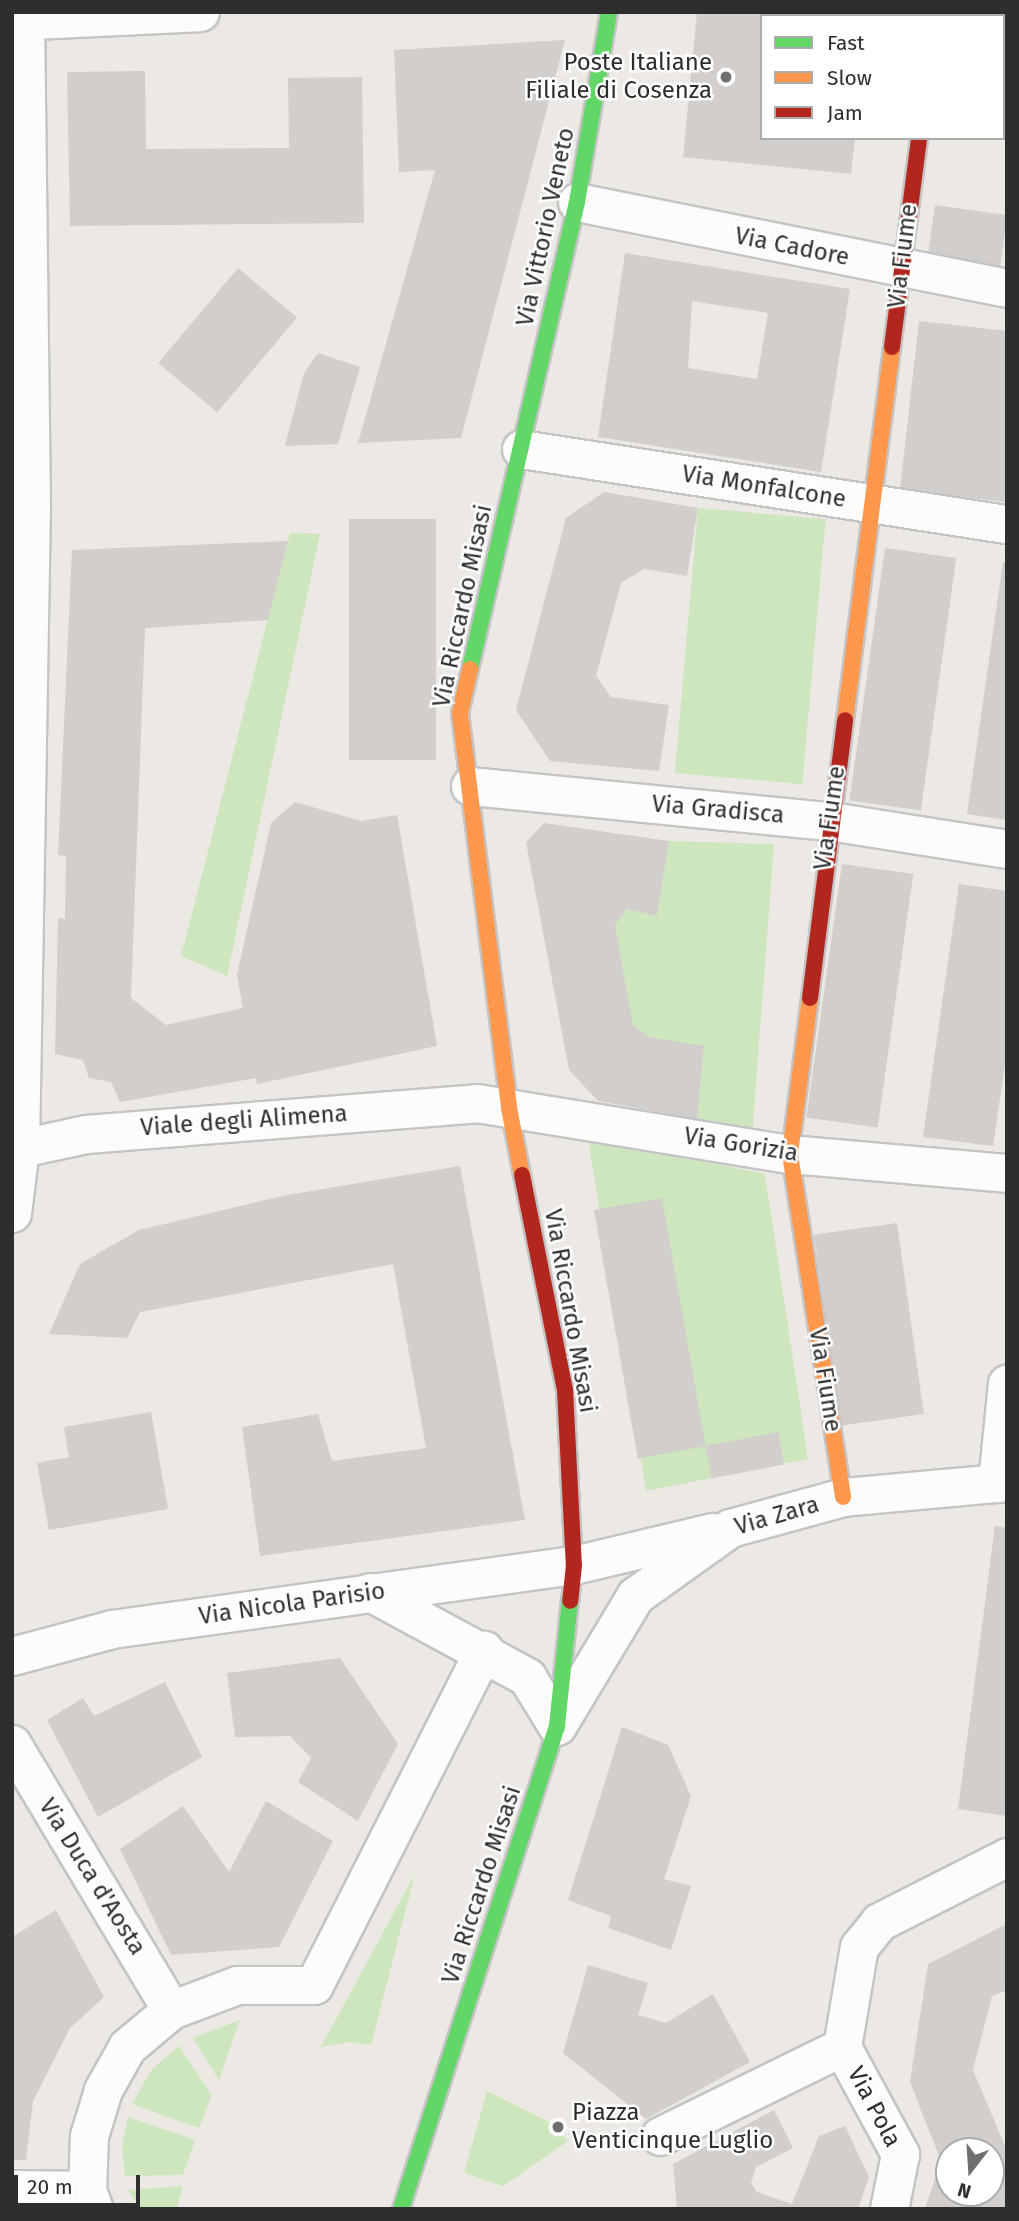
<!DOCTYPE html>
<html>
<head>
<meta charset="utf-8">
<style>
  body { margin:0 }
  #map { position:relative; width:1019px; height:2221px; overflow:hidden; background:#ece8e4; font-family:"Fira Sans",sans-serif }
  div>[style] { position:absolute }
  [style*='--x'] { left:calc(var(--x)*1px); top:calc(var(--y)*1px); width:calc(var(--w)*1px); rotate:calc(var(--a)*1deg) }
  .green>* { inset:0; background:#cee6be; transform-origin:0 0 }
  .building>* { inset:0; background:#d1cecb; transform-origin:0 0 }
  .roads { filter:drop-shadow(2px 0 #c5c4c5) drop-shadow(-2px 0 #c5c4c5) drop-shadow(0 2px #c5c4c5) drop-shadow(0 -2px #c5c4c5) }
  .street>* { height:37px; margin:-18.5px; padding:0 18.5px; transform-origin:18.5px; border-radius:18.5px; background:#fcfcfb }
  .fast>* { height:16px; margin:-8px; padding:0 8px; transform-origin:8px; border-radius:8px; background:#63d668 }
  .slow>* { height:16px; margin:-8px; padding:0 8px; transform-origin:8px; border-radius:8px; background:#ff974d }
  .jam>* { height:16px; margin:-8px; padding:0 8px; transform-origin:8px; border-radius:8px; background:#b3261e }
  .dots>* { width:19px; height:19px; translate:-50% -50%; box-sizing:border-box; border:4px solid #fff; border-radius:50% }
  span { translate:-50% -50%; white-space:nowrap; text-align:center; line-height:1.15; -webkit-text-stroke:5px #fff; paint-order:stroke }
  .poi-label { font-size:24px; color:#2e2e2e }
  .right { translate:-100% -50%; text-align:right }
  .left { translate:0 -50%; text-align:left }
  .street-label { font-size:24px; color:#2e2e2e }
  .frame { position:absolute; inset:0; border:14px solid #2e2e2e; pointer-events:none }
  .legend { position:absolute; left:760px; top:14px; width:245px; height:126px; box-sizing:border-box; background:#fff; border:2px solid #ababab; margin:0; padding:9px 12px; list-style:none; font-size:21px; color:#2e2e2e }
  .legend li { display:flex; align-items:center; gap:14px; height:35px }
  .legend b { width:35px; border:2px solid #ababab }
  .north { position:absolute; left:935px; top:2137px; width:70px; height:70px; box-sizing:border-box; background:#fff; border:2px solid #ababab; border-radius:50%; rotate:197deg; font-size:19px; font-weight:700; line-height:28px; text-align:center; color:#2e2e2e }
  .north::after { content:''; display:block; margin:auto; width:24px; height:32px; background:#706f6e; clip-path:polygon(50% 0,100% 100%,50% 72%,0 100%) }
  .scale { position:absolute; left:14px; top:2175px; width:126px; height:32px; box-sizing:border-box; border:4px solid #2e2e2e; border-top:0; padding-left:9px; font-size:21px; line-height:24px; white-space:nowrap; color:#2e2e2e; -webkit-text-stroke:5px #fff; paint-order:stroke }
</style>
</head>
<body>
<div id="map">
  <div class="green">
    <i style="left:698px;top:508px;width:128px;height:266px;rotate:5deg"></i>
    <i style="clip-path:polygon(290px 533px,320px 534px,227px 976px,181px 956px)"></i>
    <i style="clip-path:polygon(669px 841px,774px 844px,752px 1137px,697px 1119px,704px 1047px,649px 1037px,633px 1025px,615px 925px,627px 909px,657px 915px)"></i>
    <i style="clip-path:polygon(588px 1138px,765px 1174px,808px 1459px,646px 1491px)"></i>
    <i style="clip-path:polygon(415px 1874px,371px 2045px,348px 2042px,321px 2047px)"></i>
    <i style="clip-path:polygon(240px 2020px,219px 2080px,193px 2038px)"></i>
    <i style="clip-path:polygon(179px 2046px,212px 2095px,199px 2128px,132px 2104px,152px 2069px)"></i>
    <i style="clip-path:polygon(487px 2091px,547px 2121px,568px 2141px,503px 2186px,464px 2173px)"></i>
    <i style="clip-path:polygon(128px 2117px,195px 2140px,183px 2175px,125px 2176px,122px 2146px)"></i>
    <i style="clip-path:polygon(183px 2186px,177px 2209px,140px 2209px,128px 2190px)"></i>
  </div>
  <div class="building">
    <i style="clip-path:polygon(697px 12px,781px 12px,762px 16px,762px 138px,855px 138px,851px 174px,683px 157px)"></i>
    <i style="clip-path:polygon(565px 40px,461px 438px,358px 443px,435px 170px,399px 172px,394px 50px)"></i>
    <i style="clip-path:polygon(145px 71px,146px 149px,289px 148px,288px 78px,362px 77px,364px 223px,70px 226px,67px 72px)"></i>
    <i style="left:935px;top:205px;width:73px;height:56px;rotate:8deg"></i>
    <i style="clip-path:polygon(evenodd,625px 253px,850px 289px,821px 472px,598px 437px,625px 253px,692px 301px,768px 313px,757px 379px,688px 368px,692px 301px)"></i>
    <i style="left:238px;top:268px;width:77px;height:124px;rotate:40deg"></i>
    <i style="clip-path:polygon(919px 321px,1007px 331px,1007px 502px,900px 490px)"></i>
    <i style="clip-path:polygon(318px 353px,360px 367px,338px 444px,285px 446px,304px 373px)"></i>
    <i style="clip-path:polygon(604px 492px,698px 508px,687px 576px,644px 569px,621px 583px,596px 676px,611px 697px,669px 705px,659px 771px,550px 761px,516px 710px,566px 518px)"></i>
    <i style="left:349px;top:519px;width:87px;height:241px"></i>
    <i style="clip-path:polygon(288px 541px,268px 620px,145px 628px,131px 998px,166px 1025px,243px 1008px,237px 975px,271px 823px,295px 802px,361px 821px,397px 815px,437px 1046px,257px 1084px,256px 1078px,120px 1102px,111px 1082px,89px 1078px,83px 1060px,55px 1054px,58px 918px,65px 919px,66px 856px,58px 855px,72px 550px)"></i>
    <i style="left:885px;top:548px;width:72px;height:255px;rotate:8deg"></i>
    <i style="clip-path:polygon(1003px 562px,1007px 562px,1007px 820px,967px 814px)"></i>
    <i style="clip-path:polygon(544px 823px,669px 841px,657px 916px,627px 909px,615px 925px,633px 1025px,649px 1037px,704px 1046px,697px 1119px,598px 1101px,569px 1070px,526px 842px)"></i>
    <i style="left:842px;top:864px;width:72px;height:256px;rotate:8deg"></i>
    <i style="clip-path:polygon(959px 884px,1007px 891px,1007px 1051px,993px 1146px,923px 1137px)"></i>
    <i style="clip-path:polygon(460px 1166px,525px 1520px,260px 1556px,242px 1427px,318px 1414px,332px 1461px,426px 1448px,393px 1264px,140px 1312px,127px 1338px,49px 1334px,80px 1264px,139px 1230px,287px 1195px)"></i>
    <i style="left:662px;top:1198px;width:252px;height:69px;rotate:80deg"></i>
    <i style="left:897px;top:1223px;width:193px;height:84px;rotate:82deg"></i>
    <i style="clip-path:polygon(151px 1412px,168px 1509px,49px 1530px,37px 1463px,69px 1457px,64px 1427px)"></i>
    <i style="left:778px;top:1432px;width:33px;height:74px;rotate:79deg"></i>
    <i style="clip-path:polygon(995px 1526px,1007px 1528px,1007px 1816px,958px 1809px)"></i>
    <i style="clip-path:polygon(340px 1658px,398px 1744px,358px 1821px,298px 1782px,311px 1758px,290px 1736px,235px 1737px,227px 1673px)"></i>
    <i style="clip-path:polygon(165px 1682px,202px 1757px,98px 1817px,47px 1720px,83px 1698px,94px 1716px)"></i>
    <i style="clip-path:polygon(622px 1727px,668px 1745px,691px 1796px,664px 1879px,691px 1886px,671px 1950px,608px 1928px,611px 1916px,568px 1900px)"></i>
    <i style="clip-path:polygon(266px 1801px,333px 1841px,279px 1947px,171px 1955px,120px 1849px,183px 1806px,229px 1872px)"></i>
    <i style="clip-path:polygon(56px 1910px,104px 1997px,70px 2028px,33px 2101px,26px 2160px,12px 2160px,12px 1937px)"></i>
    <i style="clip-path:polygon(evenodd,1007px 1924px,1007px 1990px,992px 1996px,973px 2070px,1007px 2151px,1007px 2209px,925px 2209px,941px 2161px,910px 2082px,928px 1964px,1007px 1924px,949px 2151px,991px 2151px,991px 2193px,949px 2193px,949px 2151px)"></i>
    <i style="clip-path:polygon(588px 1965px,648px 1983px,638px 2015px,666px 2023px,713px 1994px,750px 2062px,646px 2119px,563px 2053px)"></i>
    <i style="clip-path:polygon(774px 2110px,793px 2148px,756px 2167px,751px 2183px,757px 2192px,792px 2204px,819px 2136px,845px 2126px,869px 2177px,858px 2209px,677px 2209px,673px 2164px)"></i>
  </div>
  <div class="roads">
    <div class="street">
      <i style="--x:934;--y:16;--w:4;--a:-76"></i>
      <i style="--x:12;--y:21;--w:188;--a:-2.7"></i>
      <i style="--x:577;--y:202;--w:439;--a:11.3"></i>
      <i style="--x:521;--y:449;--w:492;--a:8.8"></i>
      <i style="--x:470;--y:786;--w:362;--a:5.6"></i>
      <i style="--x:830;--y:821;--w:179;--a:9"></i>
      <i style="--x:12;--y:1150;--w:76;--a:-12.2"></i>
      <i style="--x:86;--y:1134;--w:392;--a:-4.5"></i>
      <i style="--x:477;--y:1103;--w:317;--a:9.3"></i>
      <i style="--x:790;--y:1154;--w:218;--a:5"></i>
      <i style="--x:12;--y:1213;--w:65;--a:-83"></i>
      <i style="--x:20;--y:1148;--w:641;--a:-89.02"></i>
      <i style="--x:31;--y:507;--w:495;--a:-90.7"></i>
      <i style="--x:997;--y:1483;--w:100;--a:-84.3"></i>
      <i style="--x:370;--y:1592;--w:179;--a:28.4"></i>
      <i style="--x:527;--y:1677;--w:57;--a:58.5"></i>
      <i style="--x:557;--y:1726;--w:152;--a:-59"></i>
      <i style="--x:635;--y:1596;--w:117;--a:-35.6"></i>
      <i style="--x:730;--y:1528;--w:117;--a:-15.3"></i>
      <i style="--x:843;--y:1497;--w:165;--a:-5.2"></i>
      <i style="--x:12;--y:1656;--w:104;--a:-15.1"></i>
      <i style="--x:112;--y:1629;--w:466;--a:-7.9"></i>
      <i style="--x:574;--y:1565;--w:142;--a:-13.4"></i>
      <i style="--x:12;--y:1744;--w:310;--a:59.1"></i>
      <i style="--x:842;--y:2047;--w:101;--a:-80.4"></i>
      <i style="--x:859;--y:1947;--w:32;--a:-51"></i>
      <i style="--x:879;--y:1922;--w:144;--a:-26.9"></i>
      <i style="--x:842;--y:2047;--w:122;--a:61.5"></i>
      <i style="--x:900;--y:2154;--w:56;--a:101.3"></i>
      <i style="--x:660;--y:2136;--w:203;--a:-26.1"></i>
      <i style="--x:12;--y:2189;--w:75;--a:0.8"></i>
      <i style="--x:94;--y:2209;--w:20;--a:-110"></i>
      <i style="--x:87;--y:2190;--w:54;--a:-87.9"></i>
      <i style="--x:89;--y:2136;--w:48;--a:-73.1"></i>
      <i style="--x:103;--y:2090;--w:49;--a:-60.8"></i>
      <i style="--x:127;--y:2047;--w:57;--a:-40.1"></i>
      <i style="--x:171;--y:2010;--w:71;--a:-20.7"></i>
      <i style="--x:237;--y:1985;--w:77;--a:0"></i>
      <i style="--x:314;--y:1985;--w:376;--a:-63.1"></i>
    </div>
    <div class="fast">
      <i style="--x:470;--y:669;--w:479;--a:-77.1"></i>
      <i style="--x:577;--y:202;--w:193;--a:-80.4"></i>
      <i style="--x:401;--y:2209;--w:508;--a:-72.1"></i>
      <i style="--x:557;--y:1726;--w:126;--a:-84.1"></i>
    </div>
    <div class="slow">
      <i style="--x:470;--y:669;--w:45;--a:102.8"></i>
      <i style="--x:460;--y:713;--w:398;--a:82.9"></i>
      <i style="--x:509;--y:1108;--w:68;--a:79"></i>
      <i style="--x:845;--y:720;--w:376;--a:-82.8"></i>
      <i style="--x:810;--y:998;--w:157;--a:97.3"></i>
      <i style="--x:790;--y:1154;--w:347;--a:81.2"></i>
    </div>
    <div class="jam">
      <i style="--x:892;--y:347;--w:211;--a:-82.6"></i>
      <i style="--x:810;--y:998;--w:280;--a:-82.8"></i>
      <i style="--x:522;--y:1175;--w:219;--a:78.7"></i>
      <i style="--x:565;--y:1390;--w:175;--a:87.1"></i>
      <i style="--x:574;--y:1565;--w:36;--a:96"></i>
    </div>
  </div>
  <div class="dots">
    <i style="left:726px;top:77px;background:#706f6e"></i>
    <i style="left:558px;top:2127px;background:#706f6e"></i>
  </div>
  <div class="poi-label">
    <span class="right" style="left:712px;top:77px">Poste Italiane<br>Filiale di Cosenza</span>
    <span class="left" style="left:572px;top:2127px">Piazza<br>Venticinque Luglio</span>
  </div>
  <div class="street-label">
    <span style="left:546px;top:227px;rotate:-78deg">Via Vittorio Veneto</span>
    <span style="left:792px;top:247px;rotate:11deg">Via Cadore</span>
    <span style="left:903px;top:256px;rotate:-83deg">Via Fiume</span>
    <span style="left:764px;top:487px;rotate:9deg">Via Monfalcone</span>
    <span style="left:463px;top:606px;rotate:-78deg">Via Riccardo Misasi</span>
    <span style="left:718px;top:810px;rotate:5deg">Via Gradisca</span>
    <span style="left:830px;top:818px;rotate:-82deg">Via Fiume</span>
    <span style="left:244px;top:1121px;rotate:-4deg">Viale degli Alimena</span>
    <span style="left:741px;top:1145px;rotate:9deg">Via Gorizia</span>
    <span style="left:570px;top:1311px;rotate:80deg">Via Riccardo Misasi</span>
    <span style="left:825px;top:1380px;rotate:81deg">Via Fiume</span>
    <span style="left:777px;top:1516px;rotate:-16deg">Via Zara</span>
    <span style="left:292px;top:1604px;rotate:-8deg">Via Nicola Parisio</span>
    <span style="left:92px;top:1877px;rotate:58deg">Via Duca d'Aosta</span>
    <span style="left:482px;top:1885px;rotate:-72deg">Via Riccardo Misasi</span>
    <span style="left:874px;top:2107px;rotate:62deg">Via Pola</span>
  </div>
  <div class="frame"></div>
  <ul class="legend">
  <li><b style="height:9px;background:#63d668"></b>Fast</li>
  <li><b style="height:9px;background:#ff974d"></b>Slow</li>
  <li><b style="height:9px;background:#b3261e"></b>Jam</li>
  </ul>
  <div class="north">N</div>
  <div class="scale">20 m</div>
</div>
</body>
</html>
